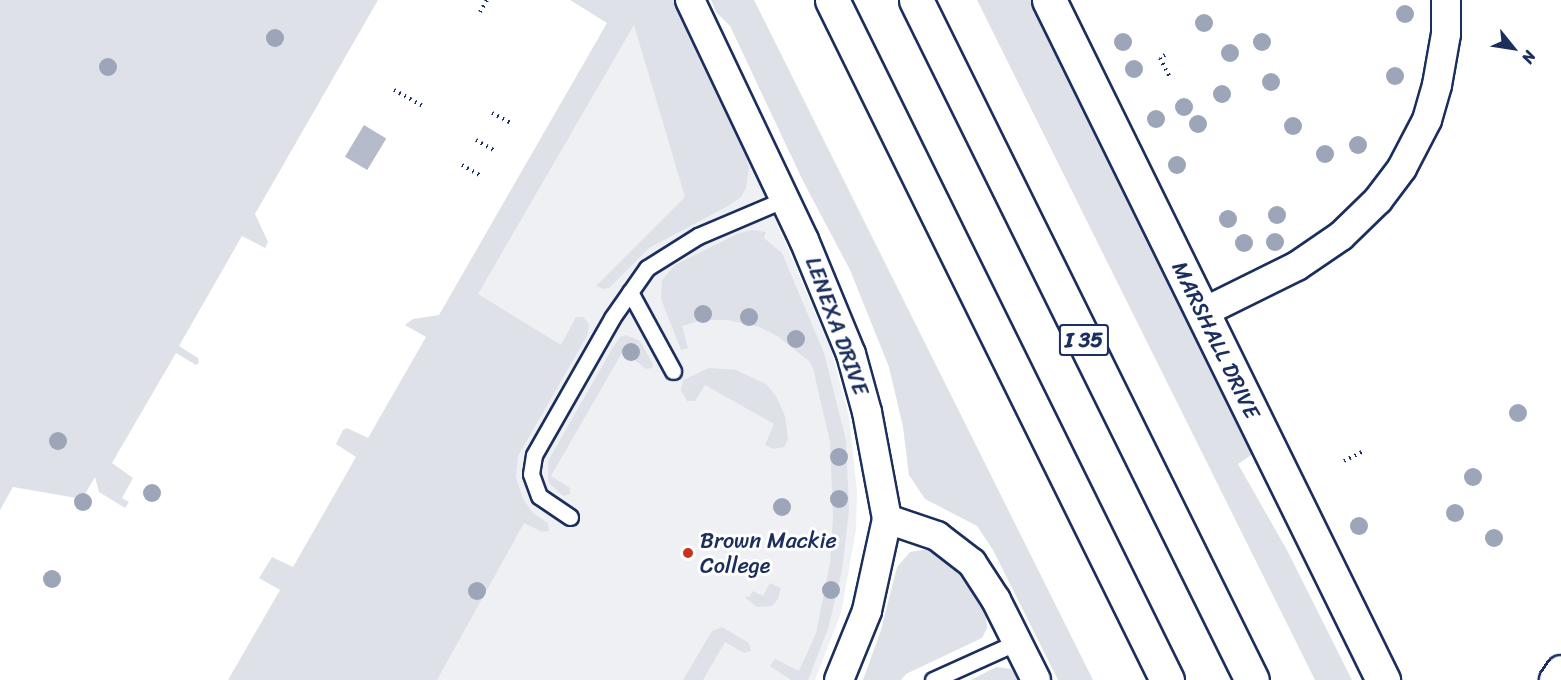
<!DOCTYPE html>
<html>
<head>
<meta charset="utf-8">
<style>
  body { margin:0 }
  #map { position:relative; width:1561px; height:680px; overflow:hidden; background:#fff; font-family:Sriracha,sans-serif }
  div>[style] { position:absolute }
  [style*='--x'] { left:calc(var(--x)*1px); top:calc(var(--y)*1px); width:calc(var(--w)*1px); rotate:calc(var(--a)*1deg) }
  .built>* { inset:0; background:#eff0f4 }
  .green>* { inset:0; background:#dee1e7 }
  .water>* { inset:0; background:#b5bbca; transform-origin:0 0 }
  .path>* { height:4px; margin-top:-2px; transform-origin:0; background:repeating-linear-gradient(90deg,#1b2f5e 0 1.5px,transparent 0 6px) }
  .roads { filter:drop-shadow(2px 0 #1b2f5e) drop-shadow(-2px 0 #1b2f5e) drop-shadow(0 2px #1b2f5e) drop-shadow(0 -2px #1b2f5e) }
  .lane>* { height:15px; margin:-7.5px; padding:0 7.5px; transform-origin:7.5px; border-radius:7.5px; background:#fff }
  .street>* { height:28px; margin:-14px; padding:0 14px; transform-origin:14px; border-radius:14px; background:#fff }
  .secondary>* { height:33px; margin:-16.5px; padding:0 16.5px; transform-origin:16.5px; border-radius:16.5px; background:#fff }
  .highway>* { height:33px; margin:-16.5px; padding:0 16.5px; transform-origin:16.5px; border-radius:16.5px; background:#fff }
  .trees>* { width:18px; height:18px; margin:-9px; border-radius:50%; background:#9da5b9 }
  .dots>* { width:16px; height:16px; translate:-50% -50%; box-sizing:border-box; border:3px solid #fff; border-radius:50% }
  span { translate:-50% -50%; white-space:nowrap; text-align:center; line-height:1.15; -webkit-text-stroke:6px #fff; paint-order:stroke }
  .shield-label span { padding:2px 4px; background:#fff; border:2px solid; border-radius:4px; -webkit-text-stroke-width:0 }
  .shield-label { font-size:21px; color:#1b2f5e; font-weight:700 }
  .street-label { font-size:22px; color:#1b2f5e }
  .poi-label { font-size:22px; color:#1b2f5e }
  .left { translate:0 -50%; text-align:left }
  .north { position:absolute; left:1483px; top:18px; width:60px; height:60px; -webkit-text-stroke:4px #fff; paint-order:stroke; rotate:120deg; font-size:16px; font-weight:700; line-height:24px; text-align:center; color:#1b2f5e }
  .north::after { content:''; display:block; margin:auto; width:21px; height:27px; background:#1b2f5e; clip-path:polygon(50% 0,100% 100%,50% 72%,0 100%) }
</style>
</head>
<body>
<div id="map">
  <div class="built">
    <i style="clip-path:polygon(634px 0,746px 151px,831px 350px,849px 416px,857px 492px,856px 530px,841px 613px,815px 680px,243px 680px)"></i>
  </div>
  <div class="green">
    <i style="clip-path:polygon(0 0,378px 0,255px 214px,268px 242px,265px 248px,242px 236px,179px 346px,198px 358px,199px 363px,196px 365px,176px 353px,112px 463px,133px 478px,122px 498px,129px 502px,125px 508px,99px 492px,95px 477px,82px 499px,13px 487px,0 510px)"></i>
    <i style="clip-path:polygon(570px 0,675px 0,742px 139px,749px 168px,746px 188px,741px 197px,728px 206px,649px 248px,609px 288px,603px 289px,596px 286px,685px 197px,634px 25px,478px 294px,561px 345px,576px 317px,583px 317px,589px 324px,587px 336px,518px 456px,516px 477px,523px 499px,533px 513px,548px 523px,549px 531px,542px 532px,524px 523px,437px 680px,228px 680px,280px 590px,259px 578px,272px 557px,293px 567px,356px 457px,336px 444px,343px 430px,347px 428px,368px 438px,426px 337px,405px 325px,413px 319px,439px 315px,607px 23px)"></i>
    <i style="clip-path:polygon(711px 0,754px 0,1093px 680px,1058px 680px,993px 550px,977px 526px,925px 499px,909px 475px,903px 427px,889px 367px,850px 270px,803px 181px,730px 26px,716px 12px)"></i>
    <i style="clip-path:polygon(977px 0,1034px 0,1257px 451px,1238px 464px,1288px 552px,1352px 680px,1315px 680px)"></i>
    <i style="clip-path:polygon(752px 230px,766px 232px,764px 238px,782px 253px,824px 353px,846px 440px,849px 510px,842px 571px,828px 629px,808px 680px,791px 680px,770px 666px,775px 659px,799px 671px,816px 633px,830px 564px,833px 517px,830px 442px,813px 368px,809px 361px,776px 335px,759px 327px,728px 320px,703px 320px,682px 326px,688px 348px,681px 350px,661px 299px,662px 280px,675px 265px,737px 234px)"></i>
    <i style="clip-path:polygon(626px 335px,640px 341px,653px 364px,652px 368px,646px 369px,623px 351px,551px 476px,570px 488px,570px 494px,563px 496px,548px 482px,548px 461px,612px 349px,620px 337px)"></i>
    <i style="clip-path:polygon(709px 368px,736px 370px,766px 384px,776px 396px,785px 416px,788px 439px,784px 447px,773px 449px,765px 445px,774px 424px,705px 385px,695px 401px,687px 401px,681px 390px,683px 380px)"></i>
    <i style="clip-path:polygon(935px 548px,960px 566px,986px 616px,987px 628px,982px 638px,906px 674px,901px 680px,863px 680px,881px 630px,897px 567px,910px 552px)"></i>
    <i style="clip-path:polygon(770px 583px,781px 588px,778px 599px,772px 606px,757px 607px,747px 599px,745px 596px,749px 597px,753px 591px,763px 596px)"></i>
    <i style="clip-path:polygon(722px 627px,749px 643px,751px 651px,744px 653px,725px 642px,703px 680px,683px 680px,712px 631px)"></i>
    <i style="clip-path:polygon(996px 667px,1011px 669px,1019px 680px,971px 680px)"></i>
  </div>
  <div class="water">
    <i style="left:364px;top:125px;width:26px;height:37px;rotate:31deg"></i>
  </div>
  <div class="path">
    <i style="--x:480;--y:12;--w:14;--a:-60"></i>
    <i style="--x:1165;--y:55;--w:6;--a:149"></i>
    <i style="--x:1160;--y:58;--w:20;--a:63"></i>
    <i style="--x:394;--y:90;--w:35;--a:29"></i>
    <i style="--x:492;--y:113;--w:21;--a:28"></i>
    <i style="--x:476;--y:140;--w:22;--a:30"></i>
    <i style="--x:462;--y:165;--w:22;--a:30"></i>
    <i style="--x:1344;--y:461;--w:20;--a:-27"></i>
  </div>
  <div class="roads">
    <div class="lane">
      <i style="--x:630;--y:292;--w:90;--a:61.4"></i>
      <i style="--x:570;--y:517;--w:37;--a:-146"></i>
      <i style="--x:539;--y:496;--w:23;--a:-110"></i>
      <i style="--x:531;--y:474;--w:19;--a:-81"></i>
      <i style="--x:534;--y:455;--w:158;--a:-60.3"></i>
      <i style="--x:612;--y:318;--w:61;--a:-55"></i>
      <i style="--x:647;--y:268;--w:60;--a:-32.1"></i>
      <i style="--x:698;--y:236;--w:95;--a:-23"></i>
      <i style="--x:933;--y:680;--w:92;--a:-24.3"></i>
    </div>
    <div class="street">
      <i style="--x:690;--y:0;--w:266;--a:64.6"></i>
      <i style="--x:804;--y:240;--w:123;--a:67.6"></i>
      <i style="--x:851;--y:354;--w:60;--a:74.6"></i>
      <i style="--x:867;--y:412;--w:109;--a:79.4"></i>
      <i style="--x:887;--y:519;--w:94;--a:102.3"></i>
      <i style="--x:867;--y:611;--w:74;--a:112.1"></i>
      <i style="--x:1202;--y:313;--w:106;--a:-26.3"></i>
      <i style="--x:1297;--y:266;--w:53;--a:-34.3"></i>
      <i style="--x:1341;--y:236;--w:52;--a:-44.2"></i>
      <i style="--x:1378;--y:200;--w:40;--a:-53"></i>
      <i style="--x:1402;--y:168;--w:54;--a:-62.5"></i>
      <i style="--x:1427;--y:120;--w:36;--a:-74"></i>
      <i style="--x:1437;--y:85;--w:52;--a:-80"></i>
      <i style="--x:1446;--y:34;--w:34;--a:-90"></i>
      <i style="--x:887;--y:519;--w:53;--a:18.8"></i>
      <i style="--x:937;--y:536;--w:44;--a:37.6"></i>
      <i style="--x:972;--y:563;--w:44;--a:57"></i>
      <i style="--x:996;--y:600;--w:89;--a:63.4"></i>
      <i style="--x:1554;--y:680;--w:12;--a:-55"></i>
    </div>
    <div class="secondary">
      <i style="--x:1049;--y:0;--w:758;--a:63.84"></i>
    </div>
    <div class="highway">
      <i style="--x:832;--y:0;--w:758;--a:63.77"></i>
      <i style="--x:916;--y:0;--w:758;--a:63.71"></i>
    </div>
  </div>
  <div class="trees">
    <i style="left:1405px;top:14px"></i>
    <i style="left:1204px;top:23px"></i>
    <i style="left:275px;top:38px"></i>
    <i style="left:1123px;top:42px"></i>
    <i style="left:1262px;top:42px"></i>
    <i style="left:1230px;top:53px"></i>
    <i style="left:108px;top:67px"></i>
    <i style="left:1134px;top:69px"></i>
    <i style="left:1395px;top:76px"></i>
    <i style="left:1271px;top:82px"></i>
    <i style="left:1222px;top:94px"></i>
    <i style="left:1184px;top:107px"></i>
    <i style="left:1156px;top:119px"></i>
    <i style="left:1198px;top:124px"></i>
    <i style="left:1293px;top:126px"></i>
    <i style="left:1358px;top:145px"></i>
    <i style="left:1325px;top:154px"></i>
    <i style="left:1177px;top:165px"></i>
    <i style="left:1277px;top:215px"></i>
    <i style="left:1228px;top:219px"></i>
    <i style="left:1275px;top:242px"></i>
    <i style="left:1244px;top:243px"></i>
    <i style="left:703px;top:314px"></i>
    <i style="left:749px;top:317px"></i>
    <i style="left:796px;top:339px"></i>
    <i style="left:631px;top:352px"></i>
    <i style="left:1518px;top:413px"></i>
    <i style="left:58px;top:441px"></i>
    <i style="left:839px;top:457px"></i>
    <i style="left:1473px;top:477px"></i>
    <i style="left:152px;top:493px"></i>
    <i style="left:839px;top:499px"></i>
    <i style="left:83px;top:502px"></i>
    <i style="left:782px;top:507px"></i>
    <i style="left:1455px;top:513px"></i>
    <i style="left:1359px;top:526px"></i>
    <i style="left:1494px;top:538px"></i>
    <i style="left:52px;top:579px"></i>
    <i style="left:831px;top:590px"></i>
    <i style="left:477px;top:591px"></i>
  </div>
  <div class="dots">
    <i style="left:688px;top:553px;background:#c8321e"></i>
  </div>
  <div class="shield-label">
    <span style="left:1084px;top:340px">I 35</span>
  </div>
  <div class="street-label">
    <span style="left:837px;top:326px;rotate:70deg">LENEXA DRIVE</span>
    <span style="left:1216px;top:340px;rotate:64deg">MARSHALL DRIVE</span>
  </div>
  <div class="poi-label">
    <span class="left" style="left:700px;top:553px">Brown Mackie<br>College</span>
  </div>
  <div class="north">N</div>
</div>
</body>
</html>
